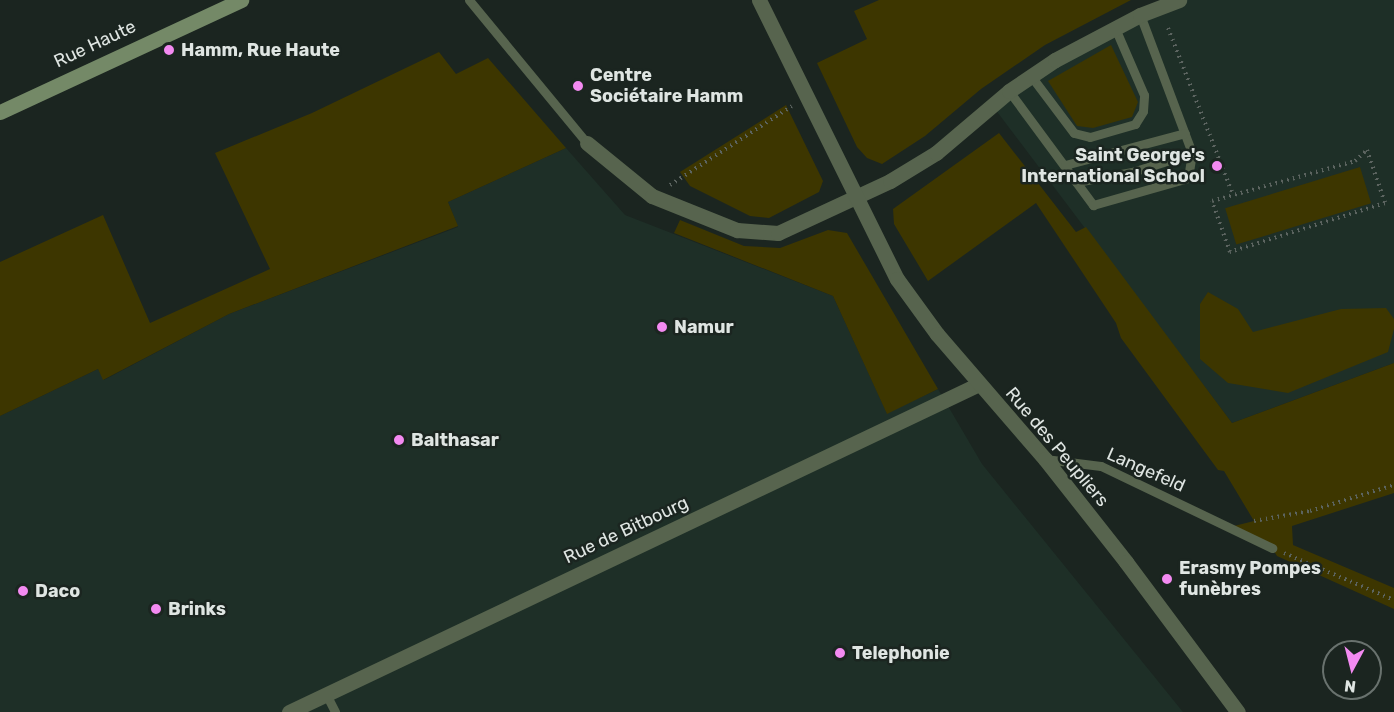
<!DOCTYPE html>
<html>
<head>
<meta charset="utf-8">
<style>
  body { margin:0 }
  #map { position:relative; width:1394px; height:712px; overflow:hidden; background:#1b2520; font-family:Rubik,sans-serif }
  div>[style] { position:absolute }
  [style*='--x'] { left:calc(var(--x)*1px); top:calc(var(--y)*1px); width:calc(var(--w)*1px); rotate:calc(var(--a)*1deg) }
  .built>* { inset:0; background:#1e2f27 }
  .green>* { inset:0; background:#3d3600; transform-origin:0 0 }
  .path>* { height:4px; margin-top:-2px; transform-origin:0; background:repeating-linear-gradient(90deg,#5c6460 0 1.5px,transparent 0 6px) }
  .service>* { height:9px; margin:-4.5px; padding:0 4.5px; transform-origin:4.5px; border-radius:4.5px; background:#57644e }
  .minor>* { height:15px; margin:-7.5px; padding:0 7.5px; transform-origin:7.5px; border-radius:7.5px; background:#57644e }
  .tertiary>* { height:15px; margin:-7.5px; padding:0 7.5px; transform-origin:7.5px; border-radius:7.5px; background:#57644e }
  .secondary>* { height:15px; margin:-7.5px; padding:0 7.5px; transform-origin:7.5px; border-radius:7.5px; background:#748967 }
  .dots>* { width:16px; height:16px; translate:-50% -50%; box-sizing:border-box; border:3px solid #1b2520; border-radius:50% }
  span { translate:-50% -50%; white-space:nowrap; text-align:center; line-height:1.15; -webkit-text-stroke:5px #1b2520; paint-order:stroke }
  .street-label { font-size:18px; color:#dfe5e2 }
  .poi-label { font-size:18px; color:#dfe5e2; font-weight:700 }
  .left { translate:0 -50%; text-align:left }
  .right { translate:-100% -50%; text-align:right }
  .north { position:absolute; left:1322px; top:640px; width:60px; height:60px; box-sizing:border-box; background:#1b2520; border:2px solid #69726e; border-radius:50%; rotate:187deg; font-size:16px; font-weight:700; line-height:24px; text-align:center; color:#dfe5e2 }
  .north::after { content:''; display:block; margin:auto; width:21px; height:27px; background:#f38af1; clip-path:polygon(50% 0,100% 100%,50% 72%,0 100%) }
</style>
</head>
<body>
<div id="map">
  <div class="built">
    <i style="clip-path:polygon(1179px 0,1394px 0,1394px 363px,1232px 423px,992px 105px,1009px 91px)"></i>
    <i style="clip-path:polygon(566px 148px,625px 215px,833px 296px,887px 413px,938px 389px,982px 464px,1183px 712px,0 712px,0 416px,98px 369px,104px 380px,229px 314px,458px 227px,448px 202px)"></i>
  </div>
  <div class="green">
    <i style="clip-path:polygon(879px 0,1131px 0,1045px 45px,981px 89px,925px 136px,882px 164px,867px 158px,857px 147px,817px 63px,867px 39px,854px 11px)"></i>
    <i style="clip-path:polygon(1111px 45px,1138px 102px,1132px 117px,1093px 128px,1077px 126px,1048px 81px)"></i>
    <i style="clip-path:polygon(439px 52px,456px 74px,488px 58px,566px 148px,448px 202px,458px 226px,229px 314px,103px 380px,98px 369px,0 416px,0 262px,103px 215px,150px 323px,270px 269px,215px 153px,312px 113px)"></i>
    <i style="clip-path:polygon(786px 105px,823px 181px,819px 192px,769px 218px,750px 216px,690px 186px,680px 172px)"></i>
    <i style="clip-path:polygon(999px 133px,1076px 232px,1086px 227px,1232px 423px,1394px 363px,1394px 493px,1292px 526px,1293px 545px,1394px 588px,1394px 609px,1277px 556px,1272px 548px,1230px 527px,1254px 521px,1224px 471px,1218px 470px,1121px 338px,1116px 323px,1036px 203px,928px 281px,894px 224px,893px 209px)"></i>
    <i style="left:1360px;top:167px;width:38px;height:141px;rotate:73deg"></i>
    <i style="clip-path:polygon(680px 220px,744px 246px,780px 248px,828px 230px,847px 233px,938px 389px,887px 414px,833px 296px,674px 233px)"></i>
    <i style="clip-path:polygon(1208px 292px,1238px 309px,1253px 332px,1341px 309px,1386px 308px,1394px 319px,1394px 329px,1388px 352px,1288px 393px,1228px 383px,1200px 359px,1200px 304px)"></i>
  </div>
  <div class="path">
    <i style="--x:1168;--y:28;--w:179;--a:68.7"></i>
    <i style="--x:1367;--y:150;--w:56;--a:71.2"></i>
    <i style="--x:1385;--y:203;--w:163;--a:162.5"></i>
    <i style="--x:1230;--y:252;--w:54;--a:-109.4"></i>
    <i style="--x:1212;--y:201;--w:148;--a:-15.6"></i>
    <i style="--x:1355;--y:161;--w:16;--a:-43"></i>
    <i style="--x:670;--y:185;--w:145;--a:-32.9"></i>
    <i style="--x:1254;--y:521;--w:57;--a:-10.1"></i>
    <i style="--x:1310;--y:511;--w:88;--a:-17.2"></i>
    <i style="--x:1284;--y:553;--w:120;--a:23.1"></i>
  </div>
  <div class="service">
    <i style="--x:469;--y:0;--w:185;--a:50.5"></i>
    <i style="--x:1031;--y:76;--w:71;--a:53"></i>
    <i style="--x:1074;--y:133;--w:16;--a:14"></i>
    <i style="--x:1090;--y:137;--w:47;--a:-16.1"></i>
    <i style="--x:1135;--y:124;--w:15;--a:-58"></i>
    <i style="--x:1143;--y:111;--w:16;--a:-86"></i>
    <i style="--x:1144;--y:95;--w:73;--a:-113.4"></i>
    <i style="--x:1009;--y:91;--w:142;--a:53.6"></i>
    <i style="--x:1093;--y:205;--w:99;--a:-15.9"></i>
    <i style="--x:1188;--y:178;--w:25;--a:-81"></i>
    <i style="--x:1192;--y:153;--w:147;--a:-110.6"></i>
    <i style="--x:1065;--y:165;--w:124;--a:-14.9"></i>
    <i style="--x:1076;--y:182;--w:57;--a:-10.1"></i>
    <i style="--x:1132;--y:172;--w:63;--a:-17.6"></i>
    <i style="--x:1045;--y:459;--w:56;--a:7.1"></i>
    <i style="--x:1101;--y:466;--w:190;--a:25.6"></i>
    <i style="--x:326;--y:694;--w:20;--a:63"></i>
  </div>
  <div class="minor">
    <i style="--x:587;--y:143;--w:84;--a:39.2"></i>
    <i style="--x:652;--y:196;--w:92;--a:21.8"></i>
    <i style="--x:737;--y:230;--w:41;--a:4.2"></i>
    <i style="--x:778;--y:233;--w:123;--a:-24.9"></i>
    <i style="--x:890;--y:181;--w:54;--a:-31.3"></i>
    <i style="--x:936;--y:153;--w:96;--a:-40.3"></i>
    <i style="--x:1009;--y:91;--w:55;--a:-34"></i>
    <i style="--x:1055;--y:60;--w:96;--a:-27.9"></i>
    <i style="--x:1140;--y:15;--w:42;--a:-21"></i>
    <i style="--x:289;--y:712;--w:764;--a:-25.42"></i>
  </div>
  <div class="tertiary">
    <i style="--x:759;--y:0;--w:311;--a:63.7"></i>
    <i style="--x:897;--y:279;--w:68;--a:54"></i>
    <i style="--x:937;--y:334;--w:165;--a:49.2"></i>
    <i style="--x:1045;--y:459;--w:131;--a:51.8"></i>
    <i style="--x:1126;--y:562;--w:187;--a:53.3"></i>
  </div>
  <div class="secondary">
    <i style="--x:0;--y:112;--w:266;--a:-24.9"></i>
  </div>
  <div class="dots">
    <i style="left:169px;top:50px;background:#f38af1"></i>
    <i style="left:578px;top:86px;background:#f38af1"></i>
    <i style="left:1217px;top:166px;background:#f38af1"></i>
    <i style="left:662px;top:327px;background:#f38af1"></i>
    <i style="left:399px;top:440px;background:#f38af1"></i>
    <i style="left:1167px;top:579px;background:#f38af1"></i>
    <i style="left:23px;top:591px;background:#f38af1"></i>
    <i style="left:156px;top:609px;background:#f38af1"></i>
    <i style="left:840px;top:653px;background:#f38af1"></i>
  </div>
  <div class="street-label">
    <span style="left:95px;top:44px;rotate:-25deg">Rue Haute</span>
    <span style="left:1057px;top:447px;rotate:50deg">Rue des Peupliers</span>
    <span style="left:1146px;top:470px;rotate:24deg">Langefeld</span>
    <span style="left:626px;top:530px;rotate:-25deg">Rue de Bitbourg</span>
  </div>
  <div class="poi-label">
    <span class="left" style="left:181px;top:50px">Hamm, Rue Haute</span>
    <span class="left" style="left:590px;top:86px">Centre<br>Sociétaire Hamm</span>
    <span class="right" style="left:1205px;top:166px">Saint George's<br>International School</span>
    <span class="left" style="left:674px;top:327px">Namur</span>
    <span class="left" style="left:411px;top:440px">Balthasar</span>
    <span class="left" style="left:1179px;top:579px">Erasmy Pompes<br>funèbres</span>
    <span class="left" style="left:35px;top:591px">Daco</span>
    <span class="left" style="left:168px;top:609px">Brinks</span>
    <span class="left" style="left:852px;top:653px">Telephonie</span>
  </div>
  <div class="north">N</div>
</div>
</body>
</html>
